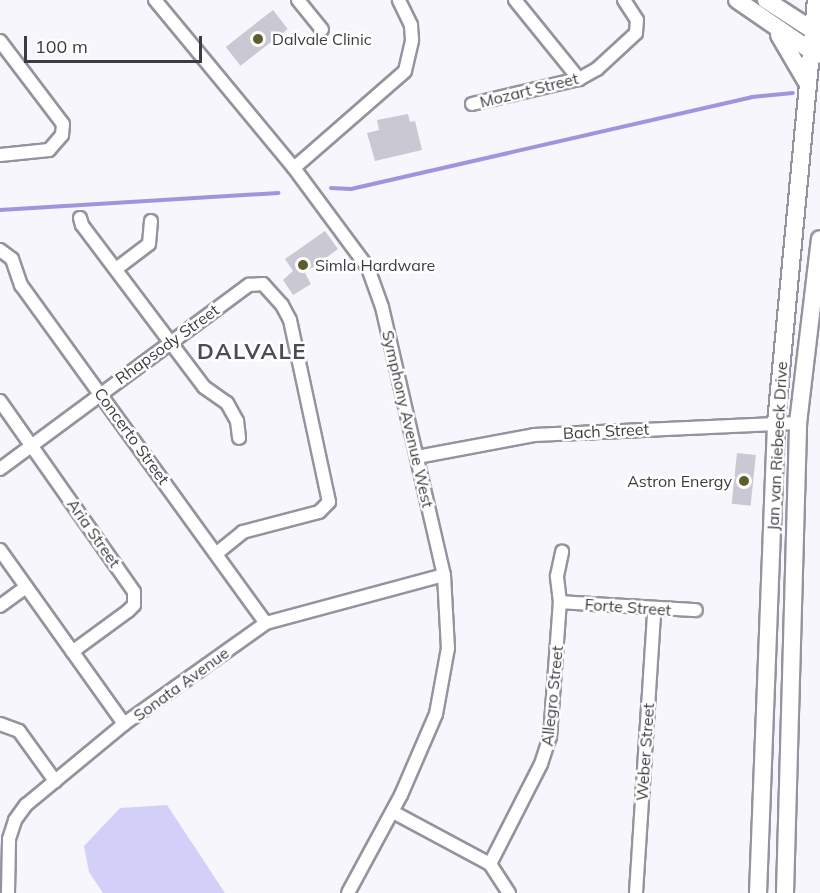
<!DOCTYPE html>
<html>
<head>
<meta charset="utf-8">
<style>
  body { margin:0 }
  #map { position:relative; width:820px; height:893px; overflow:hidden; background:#f7f6fd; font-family:Mulish,sans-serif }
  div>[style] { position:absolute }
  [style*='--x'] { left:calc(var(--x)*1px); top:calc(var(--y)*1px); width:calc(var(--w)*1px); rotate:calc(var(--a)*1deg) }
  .green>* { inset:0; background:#d2cff8 }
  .stream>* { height:4px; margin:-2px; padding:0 2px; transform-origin:2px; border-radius:2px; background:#9e95de }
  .building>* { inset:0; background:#c9c8d3; transform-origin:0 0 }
  .roads { filter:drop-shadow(2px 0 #95949e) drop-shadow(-2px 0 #95949e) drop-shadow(0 2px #95949e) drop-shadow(0 -2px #95949e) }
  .street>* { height:12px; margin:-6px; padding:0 6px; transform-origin:6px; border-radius:6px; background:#fff }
  .secondary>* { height:16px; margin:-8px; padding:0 8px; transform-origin:8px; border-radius:8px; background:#fff }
  .dots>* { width:16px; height:16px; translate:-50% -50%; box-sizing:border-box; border:3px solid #fff; border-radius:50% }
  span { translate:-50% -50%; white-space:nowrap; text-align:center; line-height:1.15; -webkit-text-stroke:5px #fff; paint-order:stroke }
  .poi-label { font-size:16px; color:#3c3b40 }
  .left { translate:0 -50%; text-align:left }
  .right { translate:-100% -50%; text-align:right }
  .street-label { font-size:16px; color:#3c3b40 }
  .district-label { font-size:22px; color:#4d4c56; font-weight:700; letter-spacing:1.5px }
  .scale { position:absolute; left:24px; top:36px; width:178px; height:27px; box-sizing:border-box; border:3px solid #3c3b40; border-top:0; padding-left:8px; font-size:18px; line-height:21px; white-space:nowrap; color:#3c3b40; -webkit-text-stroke:4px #fff; paint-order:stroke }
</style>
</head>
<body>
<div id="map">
  <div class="green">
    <i style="clip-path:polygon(167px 805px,225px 893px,103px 893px,89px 872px,84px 846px,120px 808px)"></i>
  </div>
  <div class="stream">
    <i style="--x:331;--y:188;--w:20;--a:3"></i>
    <i style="--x:351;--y:189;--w:411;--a:-12.9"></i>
    <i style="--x:752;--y:97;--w:41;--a:-5.6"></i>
    <i style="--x:0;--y:210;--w:279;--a:-3.5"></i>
  </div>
  <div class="building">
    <i style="left:273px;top:10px;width:24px;height:60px;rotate:52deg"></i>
    <i style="clip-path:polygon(408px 114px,410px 122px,415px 121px,422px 150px,375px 161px,367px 133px,379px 130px,377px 120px)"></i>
    <i style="clip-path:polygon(325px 231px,338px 249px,305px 273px,311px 284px,293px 295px,283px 280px,293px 271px,285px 259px)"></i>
    <i style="left:737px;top:453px;width:19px;height:51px;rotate:6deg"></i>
  </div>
  <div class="roads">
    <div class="street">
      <i style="--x:155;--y:0;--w:218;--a:50.4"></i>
      <i style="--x:294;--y:168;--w:124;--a:53.5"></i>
      <i style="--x:368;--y:268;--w:41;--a:70.3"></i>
      <i style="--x:382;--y:307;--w:275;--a:77"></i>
      <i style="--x:444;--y:575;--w:73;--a:86.9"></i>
      <i style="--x:448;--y:648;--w:67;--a:100.3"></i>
      <i style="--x:436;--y:714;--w:88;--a:113.4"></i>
      <i style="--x:401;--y:795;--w:111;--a:118.4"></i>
      <i style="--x:298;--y:0;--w:38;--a:51"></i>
      <i style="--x:515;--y:0;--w:102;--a:51"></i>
      <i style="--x:0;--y:41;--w:104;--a:52.8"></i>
      <i style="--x:63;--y:124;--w:11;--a:95"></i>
      <i style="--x:62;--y:135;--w:20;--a:131"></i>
      <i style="--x:49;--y:150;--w:49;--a:174.2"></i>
      <i style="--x:472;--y:104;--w:110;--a:-13.2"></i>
      <i style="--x:579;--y:79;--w:21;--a:-29"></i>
      <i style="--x:597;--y:69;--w:53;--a:-42.7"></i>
      <i style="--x:636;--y:33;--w:13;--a:-86"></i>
      <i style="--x:637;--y:20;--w:24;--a:-123"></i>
      <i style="--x:294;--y:168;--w:147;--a:-41.1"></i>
      <i style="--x:405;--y:71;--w:32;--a:-77"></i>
      <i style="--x:412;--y:40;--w:15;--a:-94"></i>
      <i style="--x:411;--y:25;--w:28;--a:-116"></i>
      <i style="--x:80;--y:218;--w:7;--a:74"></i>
      <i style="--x:82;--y:225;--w:203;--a:53"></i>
      <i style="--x:204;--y:387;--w:28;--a:35"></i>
      <i style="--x:227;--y:403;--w:21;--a:61"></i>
      <i style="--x:237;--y:421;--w:17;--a:83"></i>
      <i style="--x:0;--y:250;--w:15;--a:37"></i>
      <i style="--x:12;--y:259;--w:28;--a:71"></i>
      <i style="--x:21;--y:285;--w:417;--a:54.1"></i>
      <i style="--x:116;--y:269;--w:41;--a:-37.1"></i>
      <i style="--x:149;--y:244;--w:23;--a:-85"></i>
      <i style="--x:0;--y:401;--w:233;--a:54.9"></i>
      <i style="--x:134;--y:592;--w:13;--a:90"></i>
      <i style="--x:134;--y:605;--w:8;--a:135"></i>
      <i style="--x:128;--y:611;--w:69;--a:143.8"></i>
      <i style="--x:417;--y:457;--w:119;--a:-10.6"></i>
      <i style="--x:534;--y:435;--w:264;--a:-2.6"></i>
      <i style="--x:0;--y:469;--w:310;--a:-36.5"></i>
      <i style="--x:249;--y:285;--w:14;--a:-4"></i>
      <i style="--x:263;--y:284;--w:28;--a:48"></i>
      <i style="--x:282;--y:305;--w:17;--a:62"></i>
      <i style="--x:290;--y:320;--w:186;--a:77.9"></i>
      <i style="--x:329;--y:502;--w:14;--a:135"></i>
      <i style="--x:319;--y:512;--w:79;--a:165.3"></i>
      <i style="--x:243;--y:532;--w:33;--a:141"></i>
      <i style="--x:0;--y:550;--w:214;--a:54.5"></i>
      <i style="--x:560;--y:602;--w:136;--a:3.4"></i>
      <i style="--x:0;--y:606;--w:32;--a:-36"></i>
      <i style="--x:0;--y:724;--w:20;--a:20"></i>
      <i style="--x:19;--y:731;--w:62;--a:54.2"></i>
      <i style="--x:393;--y:812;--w:110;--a:28.2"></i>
      <i style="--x:490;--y:864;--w:35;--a:57"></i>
      <i style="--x:490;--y:864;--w:112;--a:-63"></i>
      <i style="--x:541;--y:764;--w:28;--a:-72"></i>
      <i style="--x:550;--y:737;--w:135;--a:-85.8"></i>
      <i style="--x:560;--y:602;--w:26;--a:-97"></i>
      <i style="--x:557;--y:576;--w:25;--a:-78"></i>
      <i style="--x:8;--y:893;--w:54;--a:-88.9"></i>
      <i style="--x:9;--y:839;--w:20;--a:-72"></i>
      <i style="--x:15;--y:820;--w:19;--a:-54"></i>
      <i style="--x:26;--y:805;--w:127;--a:-39.6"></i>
      <i style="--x:124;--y:724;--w:174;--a:-35.4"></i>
      <i style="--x:266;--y:623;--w:184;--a:-15.1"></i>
      <i style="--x:636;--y:893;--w:283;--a:-86.3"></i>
    </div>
    <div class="secondary">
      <i style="--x:737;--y:0;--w:97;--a:34.5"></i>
      <i style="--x:766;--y:0;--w:64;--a:32.9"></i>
      <i style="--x:779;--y:35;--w:53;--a:59.6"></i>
      <i style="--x:758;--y:893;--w:470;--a:-87.8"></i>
      <i style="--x:776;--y:423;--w:425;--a:-84.6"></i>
      <i style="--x:785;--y:893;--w:470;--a:-88.4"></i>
      <i style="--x:798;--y:423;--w:185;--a:-83.2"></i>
    </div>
  </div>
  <div class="dots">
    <i style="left:258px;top:39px;background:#5e5e2b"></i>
    <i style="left:303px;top:265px;background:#5e5e2b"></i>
    <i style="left:744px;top:481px;background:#5e5e2b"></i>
  </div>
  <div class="poi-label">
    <span class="left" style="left:272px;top:39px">Dalvale Clinic</span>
    <span class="left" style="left:315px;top:265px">Simla Hardware</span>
    <span class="right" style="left:732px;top:481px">Astron Energy</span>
  </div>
  <div class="street-label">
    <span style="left:529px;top:90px;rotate:-14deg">Mozart Street</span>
    <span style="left:167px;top:344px;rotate:-36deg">Rhapsody Street</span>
    <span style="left:408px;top:419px;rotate:77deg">Symphony Avenue West</span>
    <span style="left:606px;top:431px;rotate:-3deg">Bach Street</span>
    <span style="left:132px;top:436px;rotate:54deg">Concerto Street</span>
    <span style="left:777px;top:446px;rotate:-87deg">Jan van Riebeeck Drive</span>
    <span style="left:94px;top:533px;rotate:55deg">Aria Street</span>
    <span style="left:628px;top:607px;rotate:4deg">Forte Street</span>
    <span style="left:181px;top:684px;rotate:-36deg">Sonata Avenue</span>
    <span style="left:552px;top:696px;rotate:-84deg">Allegro Street</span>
    <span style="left:645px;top:752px;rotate:-86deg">Weber Street</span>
  </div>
  <div class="district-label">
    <span style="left:252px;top:352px">DALVALE</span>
  </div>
  <div class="scale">100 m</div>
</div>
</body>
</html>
